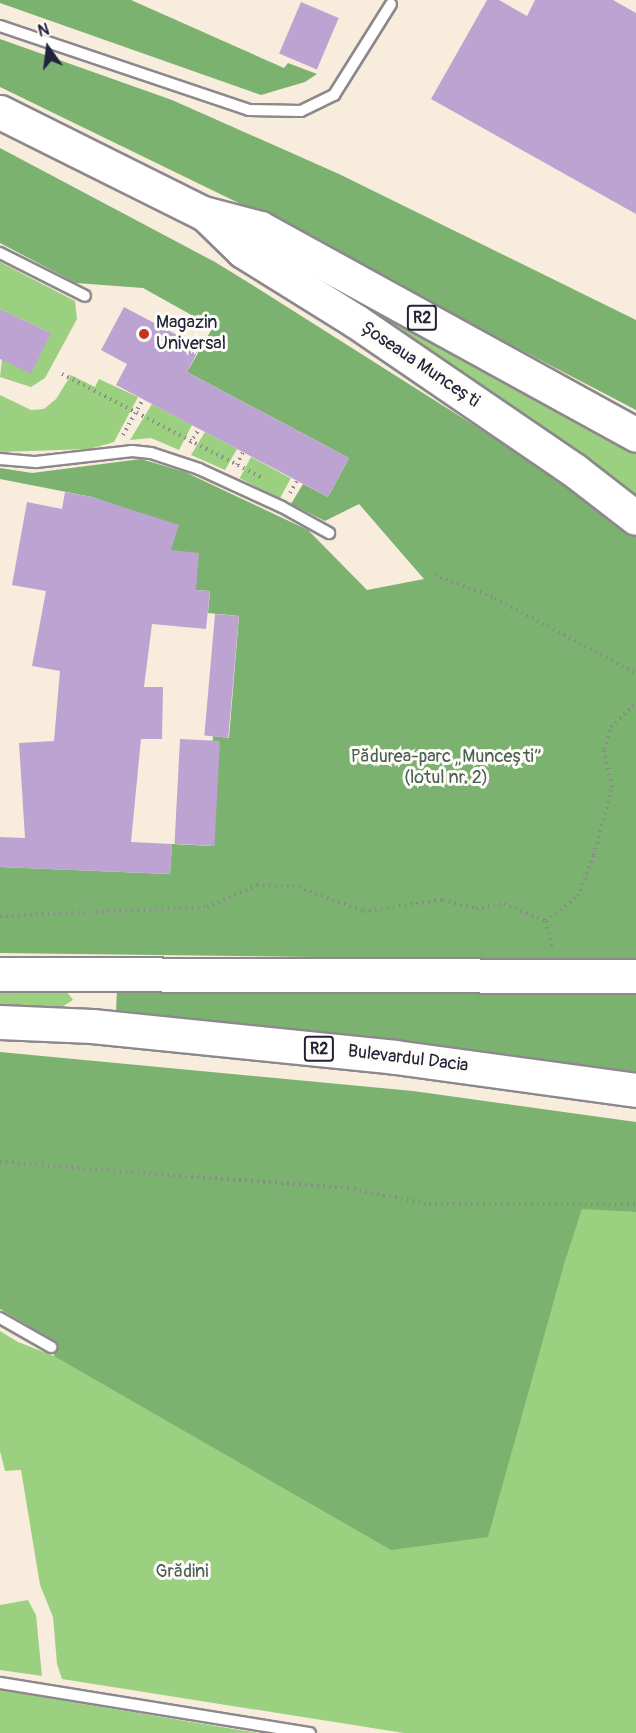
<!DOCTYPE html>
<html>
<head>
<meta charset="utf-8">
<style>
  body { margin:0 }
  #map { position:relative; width:636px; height:1733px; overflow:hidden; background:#f8eddd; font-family:Pangolin,sans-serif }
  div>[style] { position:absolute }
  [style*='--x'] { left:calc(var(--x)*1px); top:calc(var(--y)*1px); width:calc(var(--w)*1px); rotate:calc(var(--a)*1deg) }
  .green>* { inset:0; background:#9bd081; transform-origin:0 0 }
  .forest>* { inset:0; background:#7cb26f }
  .building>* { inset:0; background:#bda3d2; transform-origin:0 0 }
  .path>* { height:4px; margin-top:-2px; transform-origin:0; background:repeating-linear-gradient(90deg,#8d888c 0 1.5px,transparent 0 6px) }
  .roads { filter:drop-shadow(2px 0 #8d888c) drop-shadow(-2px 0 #8d888c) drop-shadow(0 2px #8d888c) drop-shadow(0 -2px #8d888c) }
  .service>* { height:10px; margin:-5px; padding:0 5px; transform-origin:5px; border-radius:5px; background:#fff }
  .primary>* { height:33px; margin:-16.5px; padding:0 16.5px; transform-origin:16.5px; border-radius:16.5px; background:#fff }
  .dots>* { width:16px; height:16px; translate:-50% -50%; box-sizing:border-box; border:3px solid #fdfcf7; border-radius:50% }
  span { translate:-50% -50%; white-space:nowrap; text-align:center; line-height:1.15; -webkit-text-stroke:6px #fdfcf7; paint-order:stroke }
  .shield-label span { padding:2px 4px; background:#fdfcf7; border:2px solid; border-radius:4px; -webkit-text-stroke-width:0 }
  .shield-label { font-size:16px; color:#22223b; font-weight:700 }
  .poi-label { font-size:18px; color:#22223b }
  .left { translate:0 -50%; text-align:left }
  .street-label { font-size:18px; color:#22223b }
  .park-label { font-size:18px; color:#4c5f54 }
  .north { position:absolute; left:18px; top:18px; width:60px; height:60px; -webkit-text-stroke:4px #fdfcf7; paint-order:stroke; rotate:346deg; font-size:16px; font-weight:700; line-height:24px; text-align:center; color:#22223b }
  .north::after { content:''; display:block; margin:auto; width:21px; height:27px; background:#22223b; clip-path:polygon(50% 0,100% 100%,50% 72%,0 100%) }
</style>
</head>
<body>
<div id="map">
  <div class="green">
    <i style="clip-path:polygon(0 262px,75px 301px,77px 319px,45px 378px,31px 387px,0 377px,2px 359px,51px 333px,0 309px)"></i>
    <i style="clip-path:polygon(331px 283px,636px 447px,636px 501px,328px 290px)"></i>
    <i style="clip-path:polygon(71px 375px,95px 387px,99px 379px,138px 397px,114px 442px,90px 449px,0 452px,0 395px,31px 410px,44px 409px,56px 399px)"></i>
    <i style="clip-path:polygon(152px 404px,192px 425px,179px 450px,151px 438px,130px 440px)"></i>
    <i style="clip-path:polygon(205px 432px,237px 449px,225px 470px,191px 455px)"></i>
    <i style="left:251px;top:457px;width:45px;height:24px;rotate:28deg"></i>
    <i style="clip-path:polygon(0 987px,63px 987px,73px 1000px,57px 1010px,0 1008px)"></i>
    <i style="clip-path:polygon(582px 1208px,636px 1212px,636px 1733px,404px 1733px,62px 1679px,57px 1664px,53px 1617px,40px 1585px,21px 1470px,5px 1471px,0 1451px,0 1331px,18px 1342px,54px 1356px,563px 1268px)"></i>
    <i style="clip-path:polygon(28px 1600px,36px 1615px,42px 1676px,0 1670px,0 1605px)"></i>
    <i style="clip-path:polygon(0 1690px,258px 1733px,0 1733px)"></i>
  </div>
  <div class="forest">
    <i style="clip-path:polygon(0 0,131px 0,284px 68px,288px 63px,317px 74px,305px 82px,261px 95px,0 3px)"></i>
    <i style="clip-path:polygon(0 39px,172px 100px,339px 174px,636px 320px,636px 410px,253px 210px,0 87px)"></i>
    <i style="clip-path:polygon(0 148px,215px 262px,254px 286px,578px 491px,636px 535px,636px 961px,0 953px,0 867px,170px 874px,172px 844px,211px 846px,218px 768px,211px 757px,213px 736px,229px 738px,239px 616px,208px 613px,210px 591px,196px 590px,171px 550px,121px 507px,92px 497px,0 479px,0 468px,32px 473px,141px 459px,185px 472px,308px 530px,367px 590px,424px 579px,359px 504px,325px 521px,291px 504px,303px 484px,328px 497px,349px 458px,187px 372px,213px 327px,143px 288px,76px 283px,0 243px)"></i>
    <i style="clip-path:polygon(117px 987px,636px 990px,636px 1074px,356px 1036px,116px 1013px)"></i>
    <i style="clip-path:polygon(0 1052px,413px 1091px,636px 1122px,636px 1212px,582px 1209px,563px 1268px,488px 1537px,391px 1550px,54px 1356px,57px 1342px,0 1309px)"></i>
  </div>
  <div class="building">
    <i style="clip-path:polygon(487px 0,499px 0,527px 16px,535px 0,613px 0,636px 13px,636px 214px,431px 99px)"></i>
    <i style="left:301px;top:2px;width:41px;height:56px;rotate:23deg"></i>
    <i style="clip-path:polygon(124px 307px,200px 347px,187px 372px,349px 458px,328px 497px,116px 385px,127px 364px,101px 350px)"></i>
    <i style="clip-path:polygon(0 309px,51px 333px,31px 374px,0 359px)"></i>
    <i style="clip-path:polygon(65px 492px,92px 497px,179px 525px,171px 550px,199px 553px,196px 590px,210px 591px,206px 629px,152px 624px,144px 687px,163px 687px,162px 739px,141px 739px,131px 842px,172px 844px,170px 874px,0 867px,0 837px,25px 838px,19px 743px,54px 741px,60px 671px,32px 666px,46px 591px,12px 585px,27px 502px,62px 509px)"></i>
    <i style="left:215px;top:614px;width:24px;height:122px;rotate:5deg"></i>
    <i style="left:180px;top:739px;width:40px;height:105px;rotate:3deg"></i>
  </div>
  <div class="path">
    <i style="--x:62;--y:374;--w:226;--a:27.4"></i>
    <i style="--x:123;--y:435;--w:41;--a:-60.9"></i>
    <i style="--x:190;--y:443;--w:17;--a:-57"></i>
    <i style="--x:237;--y:465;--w:14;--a:-65"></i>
    <i style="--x:290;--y:493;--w:14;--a:-60"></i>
    <i style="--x:435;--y:575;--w:64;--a:21"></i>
    <i style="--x:495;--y:598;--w:160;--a:28"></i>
    <i style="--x:0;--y:916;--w:207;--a:-2.5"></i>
    <i style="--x:207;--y:907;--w:55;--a:-23.7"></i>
    <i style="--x:257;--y:885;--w:42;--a:2.7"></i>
    <i style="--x:299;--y:887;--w:68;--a:20.6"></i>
    <i style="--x:363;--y:911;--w:81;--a:-7.8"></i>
    <i style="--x:443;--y:900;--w:34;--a:14"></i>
    <i style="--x:476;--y:908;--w:28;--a:-8"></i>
    <i style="--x:504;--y:904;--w:45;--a:22"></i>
    <i style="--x:546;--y:921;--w:30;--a:78"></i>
    <i style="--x:546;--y:921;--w:41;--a:-38"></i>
    <i style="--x:578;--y:896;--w:44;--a:-68.7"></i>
    <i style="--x:594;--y:855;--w:70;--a:-75.2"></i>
    <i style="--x:612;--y:787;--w:39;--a:-102"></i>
    <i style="--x:604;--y:749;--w:23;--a:-72"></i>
    <i style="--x:611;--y:727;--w:35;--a:-44"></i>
    <i style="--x:0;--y:1162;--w:349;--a:4.3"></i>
    <i style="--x:348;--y:1188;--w:83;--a:11.2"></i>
    <i style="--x:429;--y:1204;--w:207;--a:0.3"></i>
  </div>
  <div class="roads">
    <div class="service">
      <i style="--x:0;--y:26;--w:263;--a:18.6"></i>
      <i style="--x:249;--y:110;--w:52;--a:1.1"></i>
      <i style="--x:301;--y:111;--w:37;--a:-26"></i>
      <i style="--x:334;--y:95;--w:107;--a:-57.9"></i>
      <i style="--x:0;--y:253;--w:95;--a:26.8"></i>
      <i style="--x:0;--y:459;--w:36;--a:5"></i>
      <i style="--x:36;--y:462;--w:97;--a:-6.5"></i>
      <i style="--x:132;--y:451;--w:19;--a:6"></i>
      <i style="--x:151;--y:453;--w:51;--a:18.4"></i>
      <i style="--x:199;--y:469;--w:91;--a:24.6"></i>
      <i style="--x:282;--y:507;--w:54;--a:29"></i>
      <i style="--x:0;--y:1318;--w:59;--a:29.6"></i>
      <i style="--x:0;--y:1683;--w:314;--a:9.2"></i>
    </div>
    <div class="primary">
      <i style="--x:0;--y:112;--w:227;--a:26.5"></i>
      <i style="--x:203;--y:213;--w:59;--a:14.7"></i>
      <i style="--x:260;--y:228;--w:429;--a:28.8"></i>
      <i style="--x:205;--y:214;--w:53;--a:44.2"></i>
      <i style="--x:243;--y:251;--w:134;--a:31.9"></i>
      <i style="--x:357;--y:322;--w:263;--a:34.3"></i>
      <i style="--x:574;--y:470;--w:78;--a:37.7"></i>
      <i style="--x:0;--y:974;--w:636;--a:0.18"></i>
      <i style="--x:0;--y:1022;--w:92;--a:2.5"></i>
      <i style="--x:92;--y:1026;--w:305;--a:5.8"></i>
      <i style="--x:395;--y:1057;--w:243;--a:7.8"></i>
    </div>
  </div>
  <div class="dots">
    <i style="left:144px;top:334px;background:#c8321e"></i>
  </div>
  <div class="shield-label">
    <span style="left:422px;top:318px">R2</span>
    <span style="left:319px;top:1049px">R2</span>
  </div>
  <div class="poi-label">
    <span class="left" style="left:156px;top:334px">Magazin<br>Universal</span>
  </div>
  <div class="street-label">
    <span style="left:420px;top:365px;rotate:34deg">Șoseaua Muncești</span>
    <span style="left:408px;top:1059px;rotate:7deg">Bulevardul Dacia</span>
  </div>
  <div class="park-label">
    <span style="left:446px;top:768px">Pădurea-parc „Muncești”<br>(lotul nr. 2)</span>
    <span style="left:182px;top:1572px">Grădini</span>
  </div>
  <div class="north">N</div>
</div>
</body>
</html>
